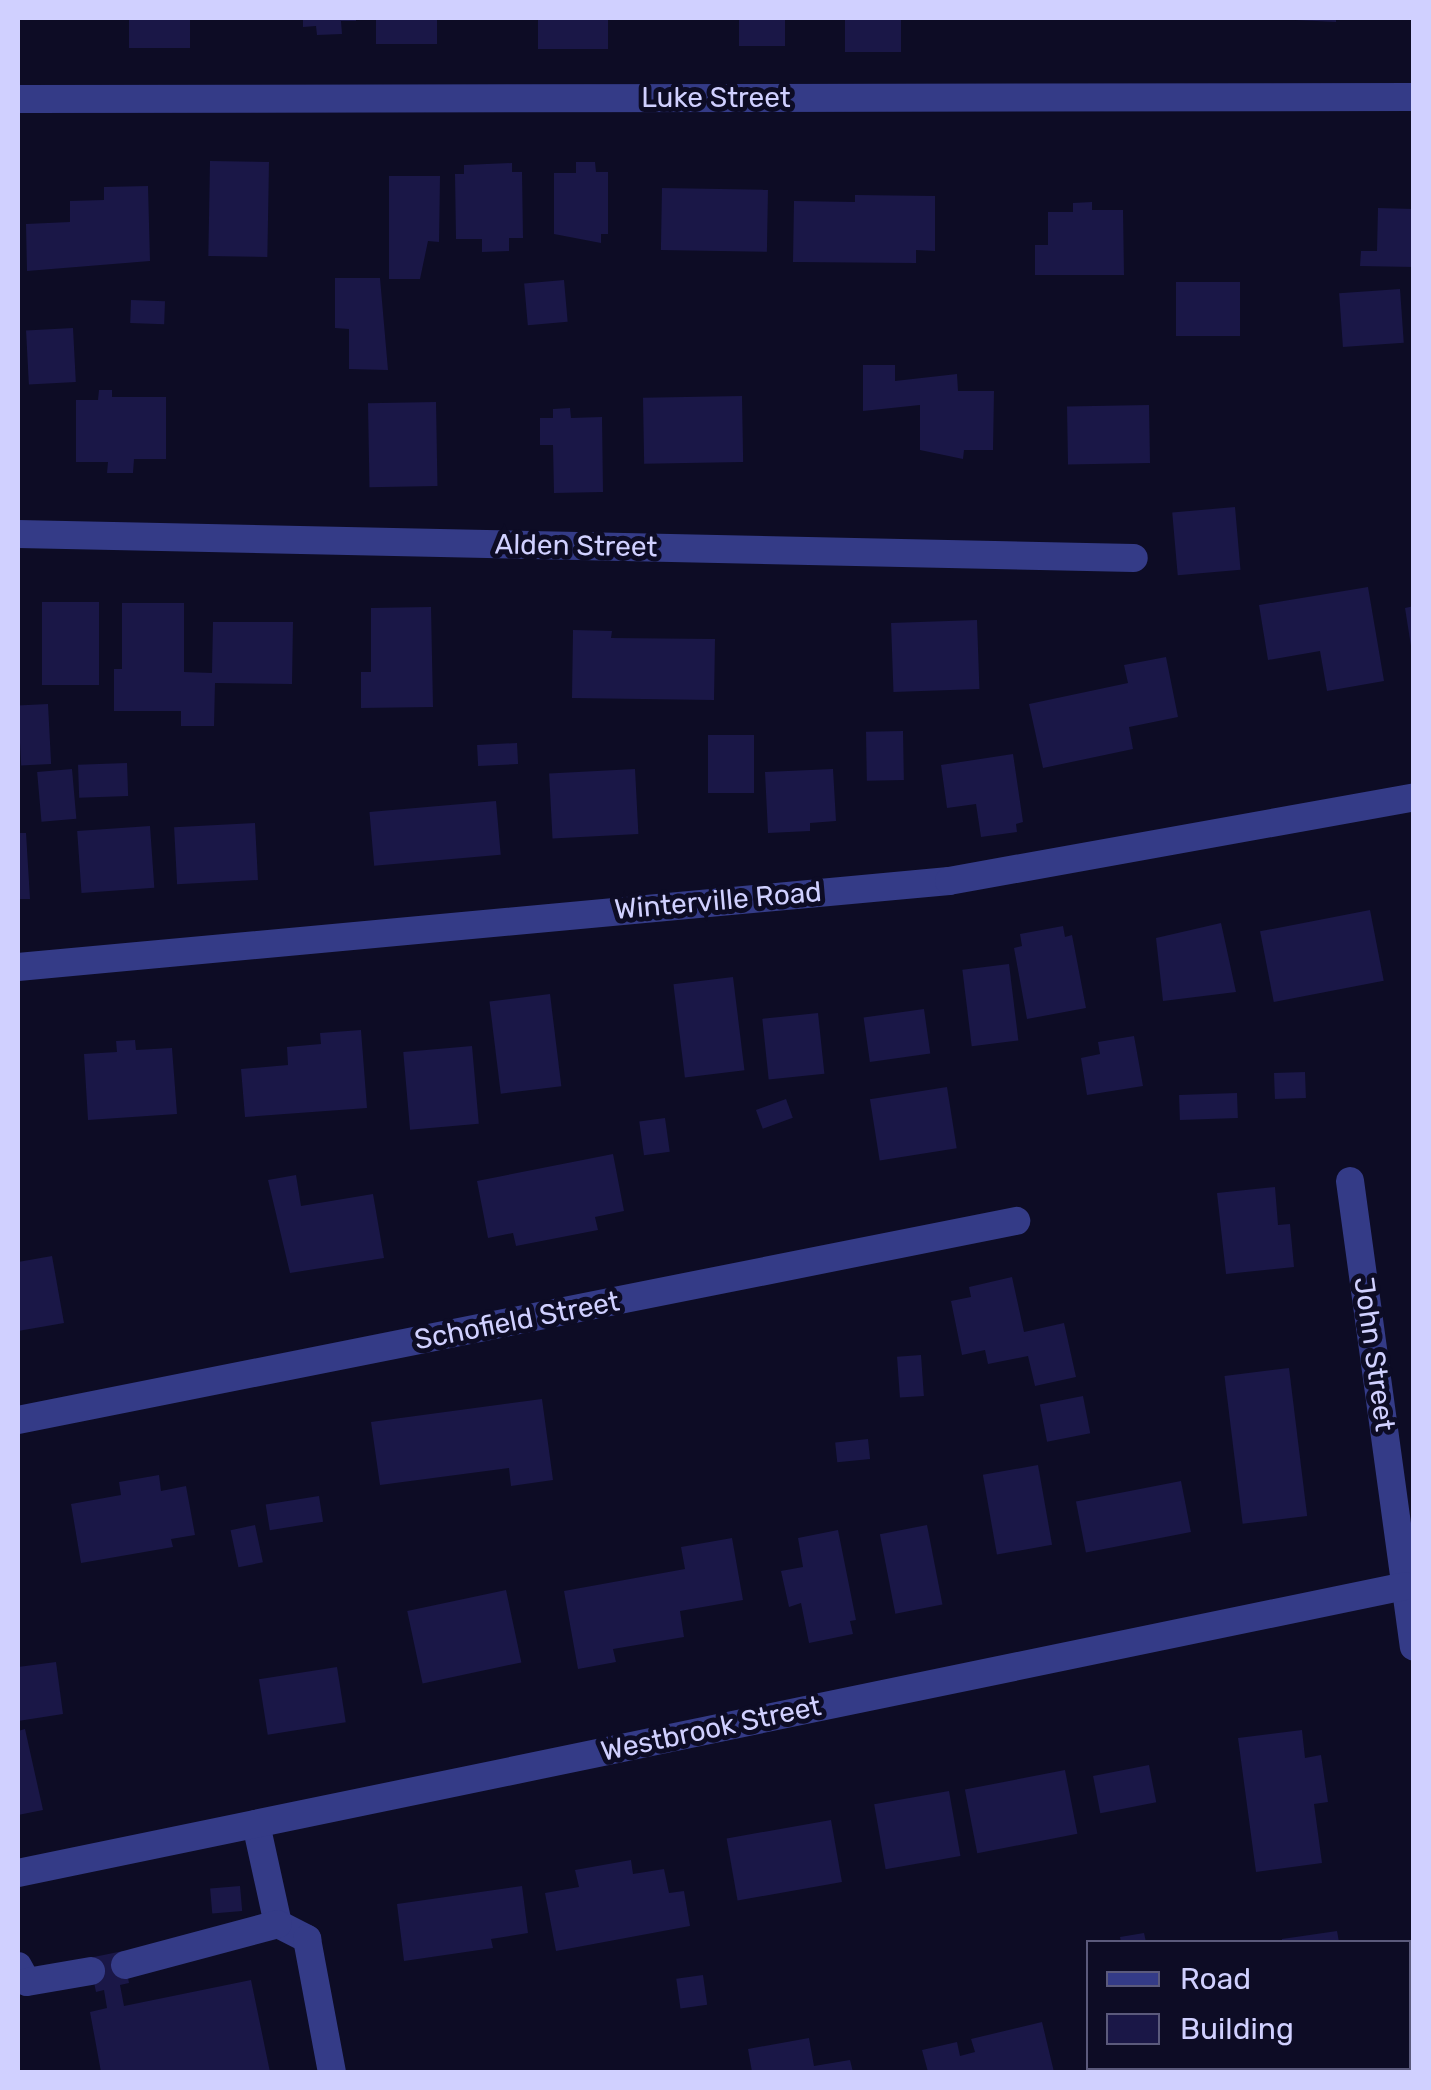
<!DOCTYPE html>
<html>
<head>
<meta charset="utf-8">
<style>
  body { margin:0 }
  #map { position:relative; width:1431px; height:2090px; overflow:hidden; background:#0d0c25; font-family:Rubik,sans-serif }
  div>[style] { position:absolute }
  [style*='--x'] { left:calc(var(--x)*1px); top:calc(var(--y)*1px); width:calc(var(--w)*1px); rotate:calc(var(--a)*1deg) }
  .building>* { inset:0; background:#1a1747; transform-origin:0 0 }
  .service>* { height:28px; margin:-14px; padding:0 14px; transform-origin:14px; border-radius:14px; background:#343b87 }
  .minor>* { height:28px; margin:-14px; padding:0 14px; transform-origin:14px; border-radius:14px; background:#343b87 }
  span { translate:-50% -50%; white-space:nowrap; text-align:center; line-height:1.15; -webkit-text-stroke:10px #0d0c25; paint-order:stroke }
  .street-label { font-size:28px; color:#d0d0ff }
  .frame { position:absolute; inset:0; border:20px solid #d0d0ff; pointer-events:none }
  .legend { position:absolute; left:1086px; top:1940px; width:325px; height:130px; box-sizing:border-box; background:#0d0c25; border:2px solid #5b5a7c; margin:0; padding:12px 18px; list-style:none; font-size:30px; color:#d0d0ff }
  .legend li { display:flex; align-items:center; gap:20px; height:50px }
  .legend b { width:50px; border:2px solid #5b5a7c }
</style>
</head>
<body>
<div id="map">
  <div class="building">
    <i style="left:129px;top:18px;width:61px;height:30px"></i>
    <i style="clip-path:polygon(303px 18px,356px 18px,356px 21px,341px 21px,342px 34px,317px 35px,316px 26px,303px 27px)"></i>
    <i style="left:376px;top:18px;width:61px;height:26px"></i>
    <i style="left:538px;top:18px;width:70px;height:31px"></i>
    <i style="left:739px;top:18px;width:46px;height:28px"></i>
    <i style="left:845px;top:18px;width:56px;height:34px"></i>
    <i style="clip-path:polygon(1253px 18px,1336px 18px,1336px 22px)"></i>
    <i style="left:210px;top:161px;width:59px;height:95px;rotate:1deg"></i>
    <i style="clip-path:polygon(576px 162px,595px 162px,596px 172px,608px 172px,608px 234px,601px 234px,601px 243px,554px 234px,554px 173px,576px 173px)"></i>
    <i style="clip-path:polygon(512px 163px,512px 172px,522px 172px,523px 238px,509px 238px,509px 251px,482px 252px,482px 239px,456px 239px,455px 174px,464px 174px,464px 165px)"></i>
    <i style="clip-path:polygon(389px 176px,440px 176px,439px 242px,428px 241px,420px 279px,389px 279px)"></i>
    <i style="clip-path:polygon(148px 186px,150px 261px,27px 271px,26px 224px,70px 222px,70px 201px,104px 200px,104px 187px)"></i>
    <i style="left:662px;top:188px;width:106px;height:62px;rotate:1deg"></i>
    <i style="clip-path:polygon(855px 195px,935px 196px,935px 251px,916px 250px,916px 263px,793px 262px,794px 201px,855px 202px)"></i>
    <i style="clip-path:polygon(1092px 202px,1092px 210px,1123px 210px,1124px 275px,1035px 275px,1035px 245px,1048px 245px,1048px 212px,1073px 212px,1073px 203px)"></i>
    <i style="clip-path:polygon(1378px 208px,1414px 209px,1414px 267px,1360px 266px,1361px 251px,1377px 251px)"></i>
    <i style="clip-path:polygon(335px 278px,380px 278px,388px 370px,349px 369px,349px 329px,335px 328px)"></i>
    <i style="left:564px;top:280px;width:42px;height:40px;rotate:85deg"></i>
    <i style="left:1176px;top:282px;width:64px;height:54px"></i>
    <i style="left:1400px;top:289px;width:54px;height:61px;rotate:86deg"></i>
    <i style="left:131px;top:300px;width:34px;height:23px;rotate:2deg"></i>
    <i style="left:73px;top:328px;width:54px;height:47px;rotate:87deg"></i>
    <i style="clip-path:polygon(863px 365px,895px 365px,895px 381px,957px 374px,958px 391px,994px 391px,993px 450px,964px 450px,963px 459px,920px 450px,920px 405px,863px 411px)"></i>
    <i style="clip-path:polygon(99px 390px,112px 390px,112px 397px,166px 397px,166px 459px,134px 459px,133px 473px,107px 473px,108px 462px,76px 462px,76px 400px,98px 400px)"></i>
    <i style="left:742px;top:396px;width:66px;height:99px;rotate:89deg"></i>
    <i style="left:436px;top:402px;width:84px;height:68px;rotate:89deg"></i>
    <i style="left:1149px;top:405px;width:58px;height:82px;rotate:89deg"></i>
    <i style="clip-path:polygon(570px 408px,571px 418px,602px 417px,603px 492px,554px 493px,553px 445px,540px 445px,540px 418px,553px 418px,553px 409px)"></i>
    <i style="left:1235px;top:507px;width:63px;height:63px;rotate:85deg"></i>
    <i style="clip-path:polygon(1368px 587px,1384px 681px,1327px 691px,1320px 651px,1268px 660px,1259px 605px)"></i>
    <i style="left:42px;top:602px;width:57px;height:83px"></i>
    <i style="clip-path:polygon(122px 603px,184px 603px,184px 672px,212px 673px,213px 622px,293px 622px,292px 684px,215px 683px,214px 726px,181px 726px,181px 711px,114px 711px,114px 669px,122px 669px)"></i>
    <i style="clip-path:polygon(1414px 606px,1414px 646px,1411px 646px,1405px 608px)"></i>
    <i style="clip-path:polygon(431px 607px,433px 707px,361px 708px,361px 672px,371px 672px,371px 608px)"></i>
    <i style="left:977px;top:620px;width:69px;height:86px;rotate:88deg"></i>
    <i style="clip-path:polygon(573px 630px,612px 631px,611px 638px,715px 639px,714px 700px,572px 698px)"></i>
    <i style="clip-path:polygon(1166px 657px,1178px 717px,1129px 727px,1133px 749px,1043px 768px,1029px 704px,1128px 683px,1124px 665px)"></i>
    <i style="left:48px;top:704px;width:60px;height:30px;rotate:87deg"></i>
    <i style="left:903px;top:731px;width:49px;height:37px;rotate:89deg"></i>
    <i style="left:708px;top:735px;width:46px;height:58px"></i>
    <i style="left:517px;top:743px;width:21px;height:40px;rotate:87deg"></i>
    <i style="clip-path:polygon(1013px 754px,1023px 822px,1016px 824px,1017px 832px,981px 837px,976px 804px,947px 808px,941px 765px)"></i>
    <i style="left:127px;top:763px;width:33px;height:49px;rotate:88deg"></i>
    <i style="left:72px;top:769px;width:50px;height:35px;rotate:85deg"></i>
    <i style="left:635px;top:769px;width:65px;height:86px;rotate:87deg"></i>
    <i style="clip-path:polygon(833px 769px,836px 821px,810px 823px,810px 831px,768px 833px,765px 772px)"></i>
    <i style="left:496px;top:801px;width:54px;height:127px;rotate:85deg"></i>
    <i style="left:255px;top:823px;width:57px;height:81px;rotate:87deg"></i>
    <i style="left:150px;top:826px;width:62px;height:73px;rotate:86deg"></i>
    <i style="clip-path:polygon(18px 833px,26px 833px,30px 899px,18px 899px)"></i>
    <i style="left:1370px;top:910px;width:72px;height:112px;rotate:79deg"></i>
    <i style="clip-path:polygon(1221px 923px,1236px 992px,1163px 1001px,1156px 938px)"></i>
    <i style="clip-path:polygon(1063px 926px,1065px 937px,1072px 935px,1086px 1008px,1027px 1019px,1014px 948px,1022px 946px,1020px 934px)"></i>
    <i style="left:1009px;top:964px;width:77px;height:47px;rotate:83deg"></i>
    <i style="left:733px;top:977px;width:94px;height:60px;rotate:83deg"></i>
    <i style="left:550px;top:994px;width:93px;height:61px;rotate:83deg"></i>
    <i style="left:924px;top:1009px;width:45px;height:61px;rotate:82deg"></i>
    <i style="left:818px;top:1013px;width:61px;height:56px;rotate:84deg"></i>
    <i style="clip-path:polygon(361px 1030px,367px 1108px,245px 1117px,241px 1069px,288px 1065px,287px 1047px,321px 1044px,320px 1033px)"></i>
    <i style="clip-path:polygon(1134px 1036px,1143px 1086px,1087px 1095px,1081px 1058px,1100px 1054px,1098px 1042px)"></i>
    <i style="clip-path:polygon(135px 1040px,136px 1050px,172px 1048px,177px 1114px,88px 1120px,84px 1054px,117px 1052px,116px 1041px)"></i>
    <i style="left:472px;top:1046px;width:78px;height:69px;rotate:85deg"></i>
    <i style="left:1305px;top:1072px;width:26px;height:31px;rotate:88deg"></i>
    <i style="left:947px;top:1087px;width:62px;height:78px;rotate:81deg"></i>
    <i style="left:1237px;top:1093px;width:25px;height:58px;rotate:88deg"></i>
    <i style="left:786px;top:1099px;width:20px;height:32px;rotate:70deg"></i>
    <i style="left:665px;top:1118px;width:34px;height:26px;rotate:82deg"></i>
    <i style="clip-path:polygon(613px 1154px,624px 1211px,595px 1217px,598px 1230px,516px 1246px,513px 1233px,488px 1238px,477px 1181px)"></i>
    <i style="clip-path:polygon(296px 1175px,301px 1206px,373px 1194px,384px 1258px,290px 1273px,268px 1180px)"></i>
    <i style="clip-path:polygon(1275px 1187px,1278px 1225px,1290px 1224px,1294px 1267px,1226px 1274px,1217px 1193px)"></i>
    <i style="clip-path:polygon(52px 1256px,64px 1323px,18px 1331px,18px 1262px)"></i>
    <i style="clip-path:polygon(1012px 1277px,1024px 1332px,1064px 1323px,1076px 1377px,1035px 1386px,1028px 1356px,988px 1364px,985px 1350px,962px 1355px,951px 1301px,971px 1297px,969px 1287px)"></i>
    <i style="left:921px;top:1355px;width:41px;height:24px;rotate:86deg"></i>
    <i style="left:1289px;top:1368px;width:149px;height:65px;rotate:83deg"></i>
    <i style="left:1083px;top:1396px;width:38px;height:44px;rotate:79deg"></i>
    <i style="clip-path:polygon(542px 1399px,553px 1480px,511px 1486px,509px 1468px,380px 1485px,371px 1422px)"></i>
    <i style="left:868px;top:1439px;width:20px;height:33px;rotate:84deg"></i>
    <i style="left:1038px;top:1465px;width:81px;height:56px;rotate:80deg"></i>
    <i style="clip-path:polygon(159px 1475px,161px 1491px,186px 1486px,195px 1535px,171px 1539px,173px 1547px,81px 1563px,71px 1504px,121px 1495px,119px 1482px)"></i>
    <i style="left:1181px;top:1481px;width:52px;height:107px;rotate:79deg"></i>
    <i style="left:319px;top:1496px;width:26px;height:54px;rotate:81deg"></i>
    <i style="left:255px;top:1525px;width:38px;height:25px;rotate:78deg"></i>
    <i style="left:927px;top:1525px;width:81px;height:48px;rotate:79deg"></i>
    <i style="clip-path:polygon(838px 1530px,856px 1620px,850px 1621px,853px 1634px,809px 1643px,801px 1603px,789px 1607px,781px 1571px,803px 1567px,798px 1538px)"></i>
    <i style="clip-path:polygon(732px 1538px,743px 1600px,680px 1611px,684px 1637px,613px 1649px,616px 1662px,578px 1669px,564px 1591px,685px 1569px,681px 1547px)"></i>
    <i style="left:506px;top:1590px;width:74px;height:101px;rotate:78deg"></i>
    <i style="clip-path:polygon(56px 1662px,63px 1714px,18px 1721px,18px 1667px)"></i>
    <i style="left:337px;top:1667px;width:56px;height:79px;rotate:81deg"></i>
    <i style="clip-path:polygon(25px 1729px,43px 1810px,18px 1815px,18px 1731px)"></i>
    <i style="clip-path:polygon(1302px 1730px,1305px 1758px,1321px 1755px,1328px 1802px,1314px 1804px,1322px 1863px,1256px 1872px,1238px 1738px)"></i>
    <i style="left:1149px;top:1765px;width:38px;height:57px;rotate:79deg"></i>
    <i style="left:1065px;top:1770px;width:65px;height:102px;rotate:79deg"></i>
    <i style="left:949px;top:1791px;width:66px;height:76px;rotate:80deg"></i>
    <i style="left:831px;top:1820px;width:63px;height:106px;rotate:80deg"></i>
    <i style="clip-path:polygon(631px 1860px,633px 1874px,664px 1869px,669px 1893px,684px 1891px,690px 1926px,556px 1951px,545px 1893px,579px 1887px,575px 1870px)"></i>
    <i style="left:240px;top:1886px;width:25px;height:30px;rotate:85deg"></i>
    <i style="clip-path:polygon(522px 1886px,528px 1933px,491px 1939px,493px 1948px,404px 1961px,397px 1904px)"></i>
    <i style="clip-path:polygon(1337px 1931px,1339px 1942px,1282px 1942px,1282px 1939px)"></i>
    <i style="clip-path:polygon(1144px 1933px,1146px 1942px,1121px 1942px,1120px 1937px)"></i>
    <i style="clip-path:polygon(123px 1951px,129px 1983px,120px 1985px,124px 2006px,251px 1980px,270px 2072px,101px 2072px,90px 2012px,107px 2008px,104px 1990px,96px 1992px,89px 1958px)"></i>
    <i style="left:703px;top:1975px;width:30px;height:27px;rotate:82deg"></i>
    <i style="clip-path:polygon(1042px 2022px,1054px 2072px,928px 2072px,922px 2050px,957px 2042px,960px 2056px,975px 2052px,971px 2039px)"></i>
    <i style="clip-path:polygon(809px 2038px,814px 2066px,850px 2060px,853px 2072px,752px 2072px,748px 2049px)"></i>
    <i style="left:1152px;top:2068px;width:57px;height:4px"></i>
  </div>
  <div class="service">
    <i style="--x:256;--y:1824;--w:102;--a:77.6"></i>
    <i style="--x:278;--y:1924;--w:33;--a:27"></i>
    <i style="--x:307;--y:1939;--w:135;--a:79.4"></i>
    <i style="--x:125;--y:1965;--w:158;--a:-15"></i>
    <i style="--x:18;--y:1966;--w:18;--a:61"></i>
    <i style="--x:27;--y:1982;--w:65;--a:-9.8"></i>
  </div>
  <div class="minor">
    <i style="--x:18;--y:99;--w:1396;--a:-0.08"></i>
    <i style="--x:18;--y:534;--w:1116;--a:1.23"></i>
    <i style="--x:18;--y:967;--w:935;--a:-5.28"></i>
    <i style="--x:949;--y:881;--w:473;--a:-10.2"></i>
    <i style="--x:1350;--y:1181;--w:470;--a:82.2"></i>
    <i style="--x:18;--y:1420;--w:1018;--a:-11.28"></i>
    <i style="--x:18;--y:1873;--w:1416;--a:-11.69"></i>
  </div>
  <div class="street-label">
    <span style="left:716px;top:98px">Luke Street</span>
    <span style="left:576px;top:546px;rotate:1deg">Alden Street</span>
    <span style="left:718px;top:901px;rotate:-5deg">Winterville Road</span>
    <span style="left:517px;top:1321px;rotate:-11deg">Schofield Street</span>
    <span style="left:1374px;top:1354px;rotate:82deg">John Street</span>
    <span style="left:711px;top:1729px;rotate:-12deg">Westbrook Street</span>
  </div>
  <div class="frame"></div>
  <ul class="legend">
  <li><b style="height:12px;background:#343b87"></b>Road</li>
  <li><b style="height:28px;background:#1a1747"></b>Building</li>
  </ul>
</div>
</body>
</html>
